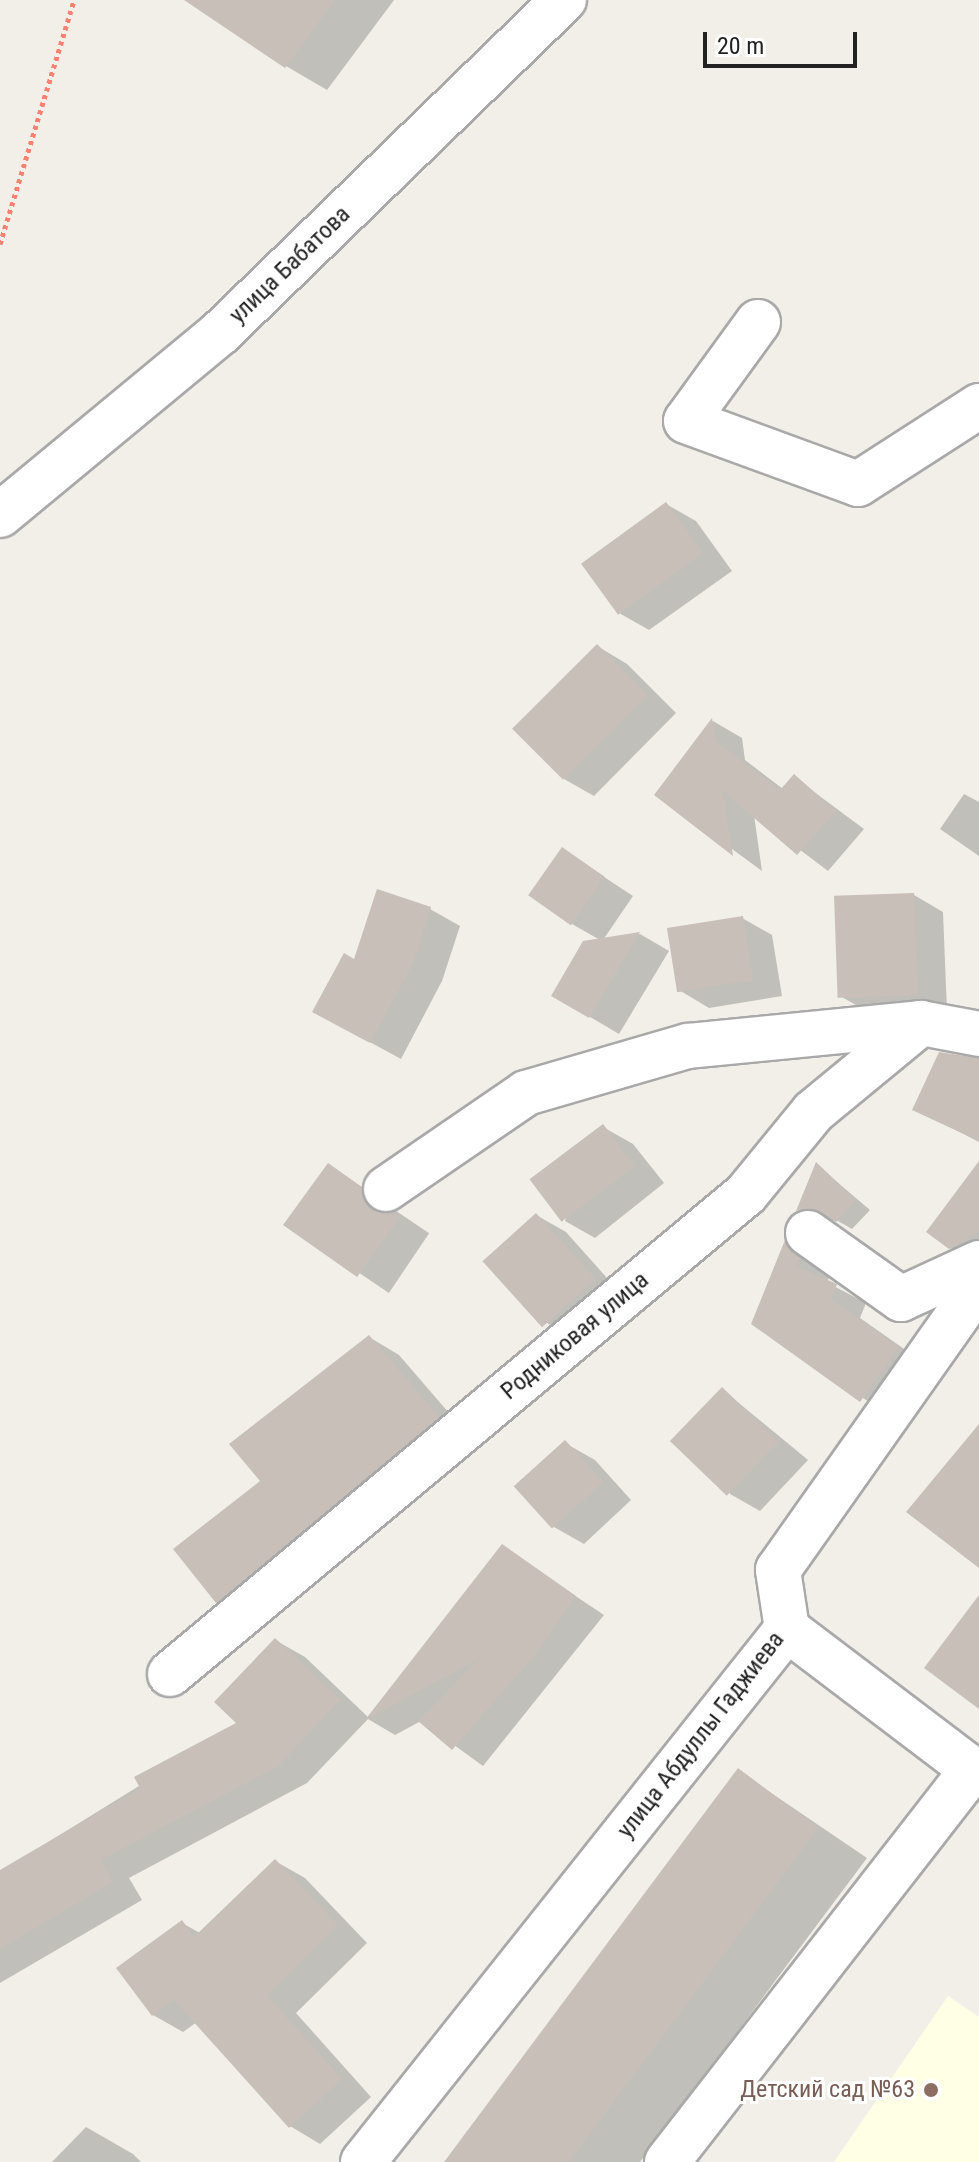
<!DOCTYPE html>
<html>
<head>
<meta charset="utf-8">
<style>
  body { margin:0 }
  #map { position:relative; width:979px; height:2162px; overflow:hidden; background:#f2efe9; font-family:"Roboto Condensed",sans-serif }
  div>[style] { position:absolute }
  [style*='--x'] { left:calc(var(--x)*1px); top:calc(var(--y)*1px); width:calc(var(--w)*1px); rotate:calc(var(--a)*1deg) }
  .education>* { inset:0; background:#ffffe5 }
  .shadow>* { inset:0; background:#0003; transform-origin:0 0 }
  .building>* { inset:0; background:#c7bfb8; transform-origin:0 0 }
  .path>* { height:5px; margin-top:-2.5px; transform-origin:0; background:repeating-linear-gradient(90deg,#fa8072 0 4px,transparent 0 8px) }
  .roads { filter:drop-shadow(2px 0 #a9a9a9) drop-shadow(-2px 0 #a9a9a9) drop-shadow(0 2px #a9a9a9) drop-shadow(0 -2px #a9a9a9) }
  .minor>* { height:44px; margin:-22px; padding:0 22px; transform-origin:22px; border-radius:22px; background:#fff }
  .dots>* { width:22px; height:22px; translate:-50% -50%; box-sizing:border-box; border:4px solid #fff; border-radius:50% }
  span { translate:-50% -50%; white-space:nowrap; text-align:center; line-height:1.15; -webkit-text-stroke:6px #fff; paint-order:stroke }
  .street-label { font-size:24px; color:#222 }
  .education-label { font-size:24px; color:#785e54 }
  .right { translate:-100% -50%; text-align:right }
  .scale { position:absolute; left:703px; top:32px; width:154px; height:36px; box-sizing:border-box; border:4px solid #222; border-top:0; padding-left:10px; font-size:24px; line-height:28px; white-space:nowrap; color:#222; -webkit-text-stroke:6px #fff; paint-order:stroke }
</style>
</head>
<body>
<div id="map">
  <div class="education">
    <i style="clip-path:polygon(948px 1996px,979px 2017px,979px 2162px,834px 2162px)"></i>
  </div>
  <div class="shadow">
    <i style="clip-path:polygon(211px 0,394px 0,327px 90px,286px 66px)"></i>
    <i style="clip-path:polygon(666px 504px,696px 521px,732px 571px,649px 630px,619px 613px)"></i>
    <i style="clip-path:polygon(597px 646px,627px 664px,676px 713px,594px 796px,564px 779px)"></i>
    <i style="clip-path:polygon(713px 721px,742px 738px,745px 760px,783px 789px,794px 777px,864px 829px,828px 871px,754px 815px,762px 871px,657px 794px)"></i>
    <i style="clip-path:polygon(964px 794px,979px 802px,979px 856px,940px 829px)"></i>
    <i style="clip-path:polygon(563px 850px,633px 896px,603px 940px,640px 934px,669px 951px,619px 1034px,553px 995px,600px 940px,572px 924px)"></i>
    <i style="clip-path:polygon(914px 895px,943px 912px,947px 1011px,870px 1013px,840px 996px)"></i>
    <i style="clip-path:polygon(430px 909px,460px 926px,442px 981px,401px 1059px,344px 1028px,355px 962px)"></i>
    <i style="clip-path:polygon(742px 918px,772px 935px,782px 996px,709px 1008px,679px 990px)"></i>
    <i style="clip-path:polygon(979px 1059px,979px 1142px,915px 1109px)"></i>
    <i style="clip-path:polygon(603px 1127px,633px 1144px,664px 1183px,595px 1238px,565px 1221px)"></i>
    <i style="left:328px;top:1165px;width:122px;height:72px;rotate:34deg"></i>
    <i style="clip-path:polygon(817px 1165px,870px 1210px,852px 1229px,815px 1208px,822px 1217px,799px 1210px)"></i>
    <i style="clip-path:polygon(979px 1196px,979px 1251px,966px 1257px,950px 1248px)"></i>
    <i style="clip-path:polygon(536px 1215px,566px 1232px,624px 1297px,577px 1340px,547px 1323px)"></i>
    <i style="clip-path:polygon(786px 1243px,815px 1260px,830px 1277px,826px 1282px,866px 1303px,860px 1318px,927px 1365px,891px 1417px,753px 1323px)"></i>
    <i style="clip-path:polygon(369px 1337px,399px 1355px,468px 1435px,247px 1619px,217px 1602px,262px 1482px)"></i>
    <i style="clip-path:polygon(723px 1390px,808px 1460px,760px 1511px,730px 1494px)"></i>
    <i style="clip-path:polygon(565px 1443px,595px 1460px,631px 1500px,584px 1544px,554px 1527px)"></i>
    <i style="clip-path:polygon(502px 1547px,604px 1615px,483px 1766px,421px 1721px,395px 1735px,368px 1719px,307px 1783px,129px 1878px,142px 1900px,0 1983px,0 1872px,239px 1724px,275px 1640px,305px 1657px,368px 1717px)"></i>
    <i style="clip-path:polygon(739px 1771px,867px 1858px,640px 2162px,446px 2162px)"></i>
    <i style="clip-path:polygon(275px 1861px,305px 1878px,367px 1943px,296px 2013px,371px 2097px,320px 2144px,290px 2126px,197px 2022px,183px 2032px,153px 2015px,182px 1923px,200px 1933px)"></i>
    <i style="clip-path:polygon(86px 2127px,133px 2154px,141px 2162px,52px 2162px)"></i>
  </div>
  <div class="building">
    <i style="clip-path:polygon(184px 0,335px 0,285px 68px)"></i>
    <i style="left:666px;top:502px;width:63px;height:105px;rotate:54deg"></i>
    <i style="left:597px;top:644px;width:72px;height:120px;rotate:45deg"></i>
    <i style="clip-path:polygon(712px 718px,716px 741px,780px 790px,794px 774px,836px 811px,797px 855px,723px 791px,733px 856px,654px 795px)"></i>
    <i style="left:562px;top:847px;width:52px;height:59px;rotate:35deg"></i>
    <i style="clip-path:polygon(377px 889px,431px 907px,413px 964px,370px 1043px,312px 1012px,344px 953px,354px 959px)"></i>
    <i style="left:914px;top:893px;width:102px;height:80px;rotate:88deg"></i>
    <i style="left:743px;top:916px;width:65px;height:77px;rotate:81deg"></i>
    <i style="clip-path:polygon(640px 932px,589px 1018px,551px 996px,583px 941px)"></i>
    <i style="clip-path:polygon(939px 1052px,979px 1058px,979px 1141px,912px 1110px)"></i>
    <i style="left:603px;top:1124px;width:53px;height:92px;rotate:53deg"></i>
    <i style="clip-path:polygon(979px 1161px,979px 1232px,949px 1249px,926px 1232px)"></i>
    <i style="clip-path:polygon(816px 1162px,856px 1200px,836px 1222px,811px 1208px,796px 1211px)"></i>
    <i style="clip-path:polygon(328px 1163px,362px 1187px,375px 1211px,401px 1216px,357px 1277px,283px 1225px)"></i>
    <i style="left:536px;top:1213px;width:89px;height:72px;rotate:48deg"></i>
    <i style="clip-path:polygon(785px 1240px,801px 1259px,795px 1266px,837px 1284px,831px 1299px,899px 1347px,860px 1402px,751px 1324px)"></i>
    <i style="clip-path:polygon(369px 1335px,439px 1417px,216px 1603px,173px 1549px,260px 1481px,229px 1444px)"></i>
    <i style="left:722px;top:1387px;width:79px;height:75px;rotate:44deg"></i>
    <i style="clip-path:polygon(979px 1424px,979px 1568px,906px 1512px)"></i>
    <i style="left:565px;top:1440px;width:57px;height:69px;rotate:48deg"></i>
    <i style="clip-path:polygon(502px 1544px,576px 1596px,534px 1656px,452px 1750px,418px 1721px,479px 1659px,365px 1720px)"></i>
    <i style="clip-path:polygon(979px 1595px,979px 1709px,924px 1668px)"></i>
    <i style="clip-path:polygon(275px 1638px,340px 1700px,277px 1767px,101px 1860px,113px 1882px,0 1949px,0 1870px,140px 1788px,134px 1777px,236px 1723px,214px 1702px)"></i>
    <i style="clip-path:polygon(738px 1768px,818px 1828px,569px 2162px,444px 2162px)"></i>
    <i style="clip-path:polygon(275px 1859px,338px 1925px,267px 1995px,342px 2079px,289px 2128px,174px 2000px,152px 2016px,116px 1968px,182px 1920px,194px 1937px)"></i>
  </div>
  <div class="path">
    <i style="--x:0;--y:244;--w:255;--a:-73.1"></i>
  </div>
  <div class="roads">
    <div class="minor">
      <i style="--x:758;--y:322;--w:122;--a:126"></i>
      <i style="--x:686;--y:421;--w:183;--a:20.1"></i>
      <i style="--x:858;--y:484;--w:144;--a:-32.8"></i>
      <i style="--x:0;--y:515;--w:286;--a:-39.6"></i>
      <i style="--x:220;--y:333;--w:479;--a:-44.1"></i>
      <i style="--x:386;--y:1189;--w:170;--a:-34.4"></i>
      <i style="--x:526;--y:1093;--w:169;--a:-16.2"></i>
      <i style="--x:688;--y:1046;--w:234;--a:-5.6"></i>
      <i style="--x:808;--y:1233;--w:114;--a:35.4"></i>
      <i style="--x:901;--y:1299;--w:86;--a:-24.8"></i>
      <i style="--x:787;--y:1629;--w:241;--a:37.2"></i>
      <i style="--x:170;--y:1674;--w:750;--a:-39.81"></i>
      <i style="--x:746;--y:1194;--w:106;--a:-50.7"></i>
      <i style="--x:813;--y:1112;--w:140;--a:-39.5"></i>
      <i style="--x:921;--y:1023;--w:59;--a:10.7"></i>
      <i style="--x:363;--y:2162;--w:681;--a:-51.5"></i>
      <i style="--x:787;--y:1629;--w:60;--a:-98.7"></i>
      <i style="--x:778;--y:1570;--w:349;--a:-54.8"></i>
      <i style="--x:667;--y:2162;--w:497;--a:-52.1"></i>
    </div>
  </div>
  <div class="dots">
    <i style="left:931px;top:2090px;background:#8d6e63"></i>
  </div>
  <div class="street-label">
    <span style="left:290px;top:265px;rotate:-44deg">улица Бабатова</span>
    <span style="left:575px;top:1336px;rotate:-40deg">Родниковая улица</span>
    <span style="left:701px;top:1735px;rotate:-52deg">улица Абдуллы Гаджиева</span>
  </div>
  <div class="education-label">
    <span class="right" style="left:915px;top:2090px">Детский сад №63</span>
  </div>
  <div class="scale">20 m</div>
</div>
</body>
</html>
